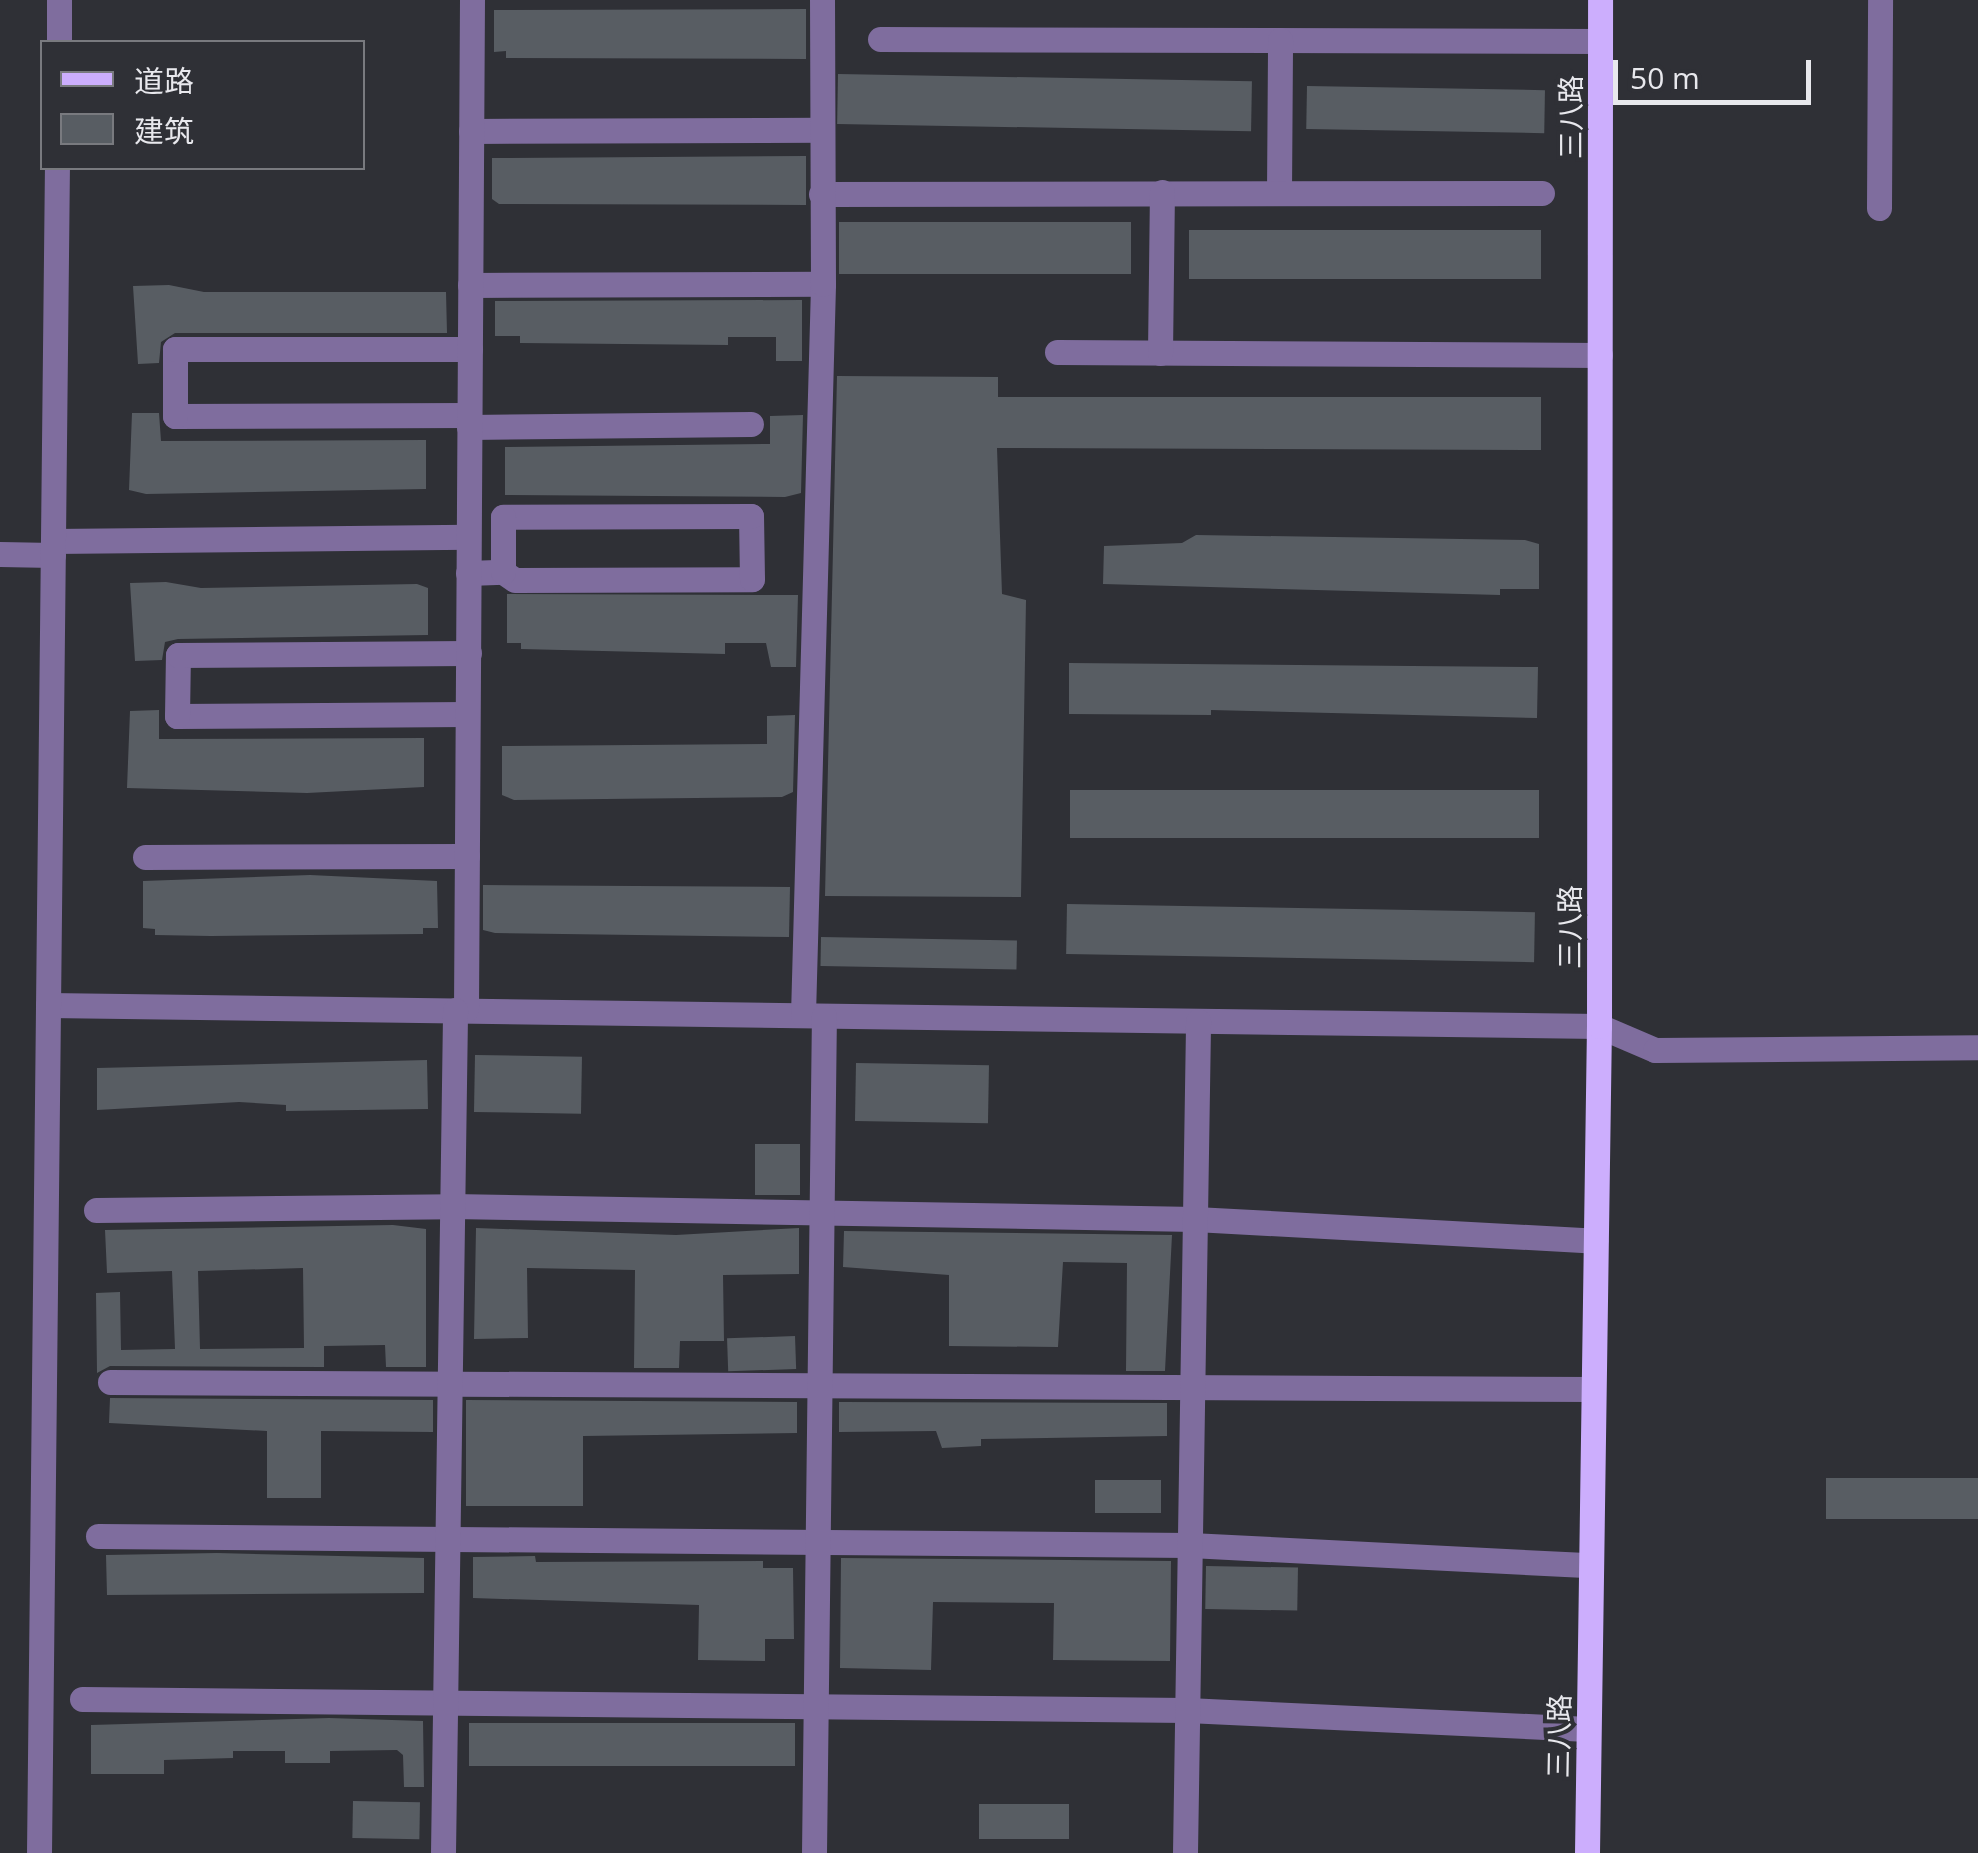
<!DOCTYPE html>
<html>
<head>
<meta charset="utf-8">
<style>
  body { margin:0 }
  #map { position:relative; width:1978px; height:1853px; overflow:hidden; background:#2f3036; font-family:"Open Sans","Noto Sans SC",sans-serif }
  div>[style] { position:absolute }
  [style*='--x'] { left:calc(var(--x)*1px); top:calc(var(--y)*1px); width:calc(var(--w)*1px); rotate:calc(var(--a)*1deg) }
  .building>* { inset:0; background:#585d63; transform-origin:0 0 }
  .minor>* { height:25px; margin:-12.5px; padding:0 12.5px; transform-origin:12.5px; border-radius:12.5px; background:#7f6d9e }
  .major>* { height:25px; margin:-12.5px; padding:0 12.5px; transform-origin:12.5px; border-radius:12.5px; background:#ccaefd }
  span { translate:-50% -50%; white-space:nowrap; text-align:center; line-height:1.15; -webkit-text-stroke:8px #2f3036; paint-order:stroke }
  .street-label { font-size:28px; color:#e8e8ed }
  .legend { position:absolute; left:40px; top:40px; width:325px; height:130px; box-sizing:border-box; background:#2f3036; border:2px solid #797a7f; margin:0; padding:12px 18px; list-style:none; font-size:30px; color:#e8e8ed }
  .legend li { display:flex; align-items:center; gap:20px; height:50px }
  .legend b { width:50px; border:2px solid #797a7f }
  .scale { position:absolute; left:1613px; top:60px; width:198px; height:45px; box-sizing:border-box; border:5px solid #e8e8ed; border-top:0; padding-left:12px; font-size:30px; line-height:35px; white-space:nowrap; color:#e8e8ed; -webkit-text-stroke:8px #2f3036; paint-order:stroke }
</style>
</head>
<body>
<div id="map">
  <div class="building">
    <i style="clip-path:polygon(806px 9px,806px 59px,506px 58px,506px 51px,494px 52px,494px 10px)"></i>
    <i style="left:838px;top:74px;width:414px;height:50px;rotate:1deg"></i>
    <i style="left:1307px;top:86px;width:238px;height:43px;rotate:1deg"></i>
    <i style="clip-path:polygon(806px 156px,806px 205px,499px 204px,492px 199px,492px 158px)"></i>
    <i style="left:839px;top:222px;width:292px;height:52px"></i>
    <i style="left:1189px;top:230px;width:352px;height:49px"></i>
    <i style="clip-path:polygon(169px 285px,204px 292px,446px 292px,447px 333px,175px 333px,161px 342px,159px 363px,138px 364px,133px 286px)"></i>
    <i style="clip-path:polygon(802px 300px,802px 361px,776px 361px,776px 337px,728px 337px,728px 345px,520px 343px,520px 336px,495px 336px,495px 301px)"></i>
    <i style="clip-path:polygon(837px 376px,998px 377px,998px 397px,1541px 397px,1541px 450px,997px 448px,1002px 594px,1026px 600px,1021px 897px,825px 896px)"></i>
    <i style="clip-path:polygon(132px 413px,159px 413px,161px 441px,426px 440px,426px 489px,146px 494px,129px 490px)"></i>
    <i style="clip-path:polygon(803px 415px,801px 493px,785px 497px,505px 495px,505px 447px,770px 444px,770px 416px)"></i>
    <i style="clip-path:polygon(1196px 535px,1525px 540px,1539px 544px,1539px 589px,1500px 589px,1500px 595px,1103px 584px,1104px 546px,1182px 543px)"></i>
    <i style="clip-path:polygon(166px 582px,201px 588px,417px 584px,428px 588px,428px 635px,178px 639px,165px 642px,162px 660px,135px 661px,130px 583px)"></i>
    <i style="clip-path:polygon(507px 594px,798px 595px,796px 667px,771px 667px,766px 643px,725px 643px,725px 654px,521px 649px,521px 643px,507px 643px)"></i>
    <i style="clip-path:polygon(1069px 663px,1538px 667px,1537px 718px,1211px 710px,1211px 715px,1069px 714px)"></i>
    <i style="clip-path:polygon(159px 710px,159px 739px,424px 738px,424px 787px,307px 793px,127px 788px,130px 711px)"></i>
    <i style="clip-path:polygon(795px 715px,793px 792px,782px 797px,514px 800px,502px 795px,502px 746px,767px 744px,767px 716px)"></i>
    <i style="left:1070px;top:790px;width:469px;height:48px"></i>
    <i style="clip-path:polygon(310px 875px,437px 881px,438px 928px,423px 928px,423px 934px,211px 936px,155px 935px,155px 929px,143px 928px,143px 881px)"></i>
    <i style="clip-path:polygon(483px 885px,790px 887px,789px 937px,495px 933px,483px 930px)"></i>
    <i style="left:1067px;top:904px;width:468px;height:50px;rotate:1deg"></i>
    <i style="left:821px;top:937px;width:196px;height:29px;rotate:1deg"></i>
    <i style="left:475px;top:1055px;width:107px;height:57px;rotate:1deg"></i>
    <i style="clip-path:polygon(427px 1060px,428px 1109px,286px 1111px,286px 1105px,239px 1102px,97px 1110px,97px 1068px)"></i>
    <i style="left:856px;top:1063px;width:133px;height:58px;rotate:1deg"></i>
    <i style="left:755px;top:1144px;width:45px;height:51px"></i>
    <i style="clip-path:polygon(evenodd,393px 1225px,426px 1229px,426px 1367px,386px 1367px,385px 1345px,324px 1346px,324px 1367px,110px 1366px,97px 1373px,96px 1293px,120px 1292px,121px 1350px,175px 1349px,172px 1271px,107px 1273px,105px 1230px,393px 1225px,303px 1268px,304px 1348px,200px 1349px,198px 1271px,303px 1268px)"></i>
    <i style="clip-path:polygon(476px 1228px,676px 1235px,799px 1228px,799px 1274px,723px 1275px,724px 1341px,680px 1341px,679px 1368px,634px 1368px,635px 1270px,527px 1268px,528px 1338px,474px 1339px)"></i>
    <i style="clip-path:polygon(844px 1231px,1172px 1235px,1165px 1371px,1126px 1371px,1127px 1263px,1063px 1262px,1058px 1347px,949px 1346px,949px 1275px,843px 1267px)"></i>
    <i style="left:795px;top:1336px;width:33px;height:68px;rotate:88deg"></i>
    <i style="clip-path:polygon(110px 1398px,433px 1400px,433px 1432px,321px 1431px,321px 1498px,267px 1498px,267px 1431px,109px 1423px)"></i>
    <i style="clip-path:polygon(466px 1400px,797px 1402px,797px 1433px,583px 1436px,583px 1506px,466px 1506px)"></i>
    <i style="clip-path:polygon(839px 1402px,1167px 1403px,1167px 1436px,981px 1439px,981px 1446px,942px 1448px,936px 1431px,839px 1432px)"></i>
    <i style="left:1978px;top:1478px;width:41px;height:152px;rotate:90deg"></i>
    <i style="left:1095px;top:1480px;width:66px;height:33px"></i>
    <i style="clip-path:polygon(217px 1553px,424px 1558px,424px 1593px,107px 1595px,106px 1555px)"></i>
    <i style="clip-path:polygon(535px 1556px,536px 1562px,763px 1561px,763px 1568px,793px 1568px,794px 1639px,765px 1639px,765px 1661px,698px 1660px,699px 1605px,473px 1598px,473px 1557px)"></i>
    <i style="clip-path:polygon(841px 1558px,1171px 1561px,1170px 1661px,1053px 1660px,1054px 1603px,933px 1602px,931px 1670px,840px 1668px)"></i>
    <i style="left:1206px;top:1566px;width:92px;height:43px;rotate:1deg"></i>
    <i style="clip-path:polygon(329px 1718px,423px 1721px,424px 1787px,404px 1787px,403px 1755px,397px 1750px,330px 1751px,330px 1763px,285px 1763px,285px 1751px,233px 1751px,233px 1758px,164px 1760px,164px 1774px,91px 1774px,91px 1725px)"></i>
    <i style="left:469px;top:1723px;width:326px;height:43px"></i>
    <i style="left:353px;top:1801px;width:67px;height:37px;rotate:1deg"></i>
    <i style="left:979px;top:1804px;width:90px;height:35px"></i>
  </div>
  <div class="minor">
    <i style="--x:880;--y:39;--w:720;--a:0.16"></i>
    <i style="--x:59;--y:42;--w:42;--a:-90"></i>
    <i style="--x:471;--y:131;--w:351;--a:-0.2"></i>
    <i style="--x:1279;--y:192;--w:152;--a:-89.6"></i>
    <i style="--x:821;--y:194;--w:721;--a:-0.08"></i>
    <i style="--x:1879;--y:208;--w:208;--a:-89.7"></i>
    <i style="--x:470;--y:285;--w:353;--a:-0.2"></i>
    <i style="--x:1057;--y:352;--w:543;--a:0.32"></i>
    <i style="--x:1160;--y:353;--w:161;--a:-89.3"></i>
    <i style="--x:469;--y:415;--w:294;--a:179.8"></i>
    <i style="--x:175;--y:416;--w:67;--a:-90"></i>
    <i style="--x:175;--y:349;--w:295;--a:0"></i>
    <i style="--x:469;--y:427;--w:282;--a:-0.6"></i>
    <i style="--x:53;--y:541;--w:415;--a:-0.6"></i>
    <i style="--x:0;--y:554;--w:53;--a:1.1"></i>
    <i style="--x:468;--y:573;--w:35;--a:-2"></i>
    <i style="--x:503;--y:572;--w:14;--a:34"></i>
    <i style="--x:515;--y:580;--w:237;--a:-0.2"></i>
    <i style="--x:752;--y:579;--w:63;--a:-90.9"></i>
    <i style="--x:751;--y:516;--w:248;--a:179.8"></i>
    <i style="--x:503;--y:517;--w:55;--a:90"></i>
    <i style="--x:467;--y:714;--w:290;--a:179.6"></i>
    <i style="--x:177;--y:716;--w:61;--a:-89.1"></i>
    <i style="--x:178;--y:655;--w:291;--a:-0.4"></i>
    <i style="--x:145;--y:857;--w:322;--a:-0.2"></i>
    <i style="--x:48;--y:1005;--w:1551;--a:0.78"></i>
    <i style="--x:1599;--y:1026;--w:61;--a:23.2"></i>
    <i style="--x:1655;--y:1050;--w:323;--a:-0.5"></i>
    <i style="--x:466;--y:1010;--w:1010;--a:-89.66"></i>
    <i style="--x:803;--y:1015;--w:731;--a:-88.43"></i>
    <i style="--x:823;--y:284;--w:284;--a:-90.2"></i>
    <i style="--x:96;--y:1210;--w:356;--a:-0.6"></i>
    <i style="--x:452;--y:1206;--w:743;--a:1"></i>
    <i style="--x:1195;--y:1219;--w:401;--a:3.1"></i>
    <i style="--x:110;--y:1382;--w:1483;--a:0.27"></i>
    <i style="--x:98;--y:1536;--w:1092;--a:0.47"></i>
    <i style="--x:1190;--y:1545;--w:401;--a:2.9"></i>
    <i style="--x:82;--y:1699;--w:1105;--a:0.57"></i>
    <i style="--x:1187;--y:1710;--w:401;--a:2.7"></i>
    <i style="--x:39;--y:1853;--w:1685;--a:-89.39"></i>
    <i style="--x:443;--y:1853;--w:843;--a:-89.18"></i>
    <i style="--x:814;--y:1853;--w:837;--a:-89.32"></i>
    <i style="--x:1185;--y:1853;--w:832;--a:-89.1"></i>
  </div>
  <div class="major">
    <i style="--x:1587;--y:1853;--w:827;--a:-89.17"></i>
    <i style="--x:1599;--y:1026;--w:1026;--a:-89.94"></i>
  </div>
  <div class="street-label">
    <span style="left:1570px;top:117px;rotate:-90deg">三八路</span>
    <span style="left:1569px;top:927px;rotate:-90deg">三八路</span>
    <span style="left:1558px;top:1736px;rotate:-89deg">三八路</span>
  </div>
  <ul class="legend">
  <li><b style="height:12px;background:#ccaefd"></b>道路</li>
  <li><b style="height:28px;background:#585d63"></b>建筑</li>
  </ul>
  <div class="scale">50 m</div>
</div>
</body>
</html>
